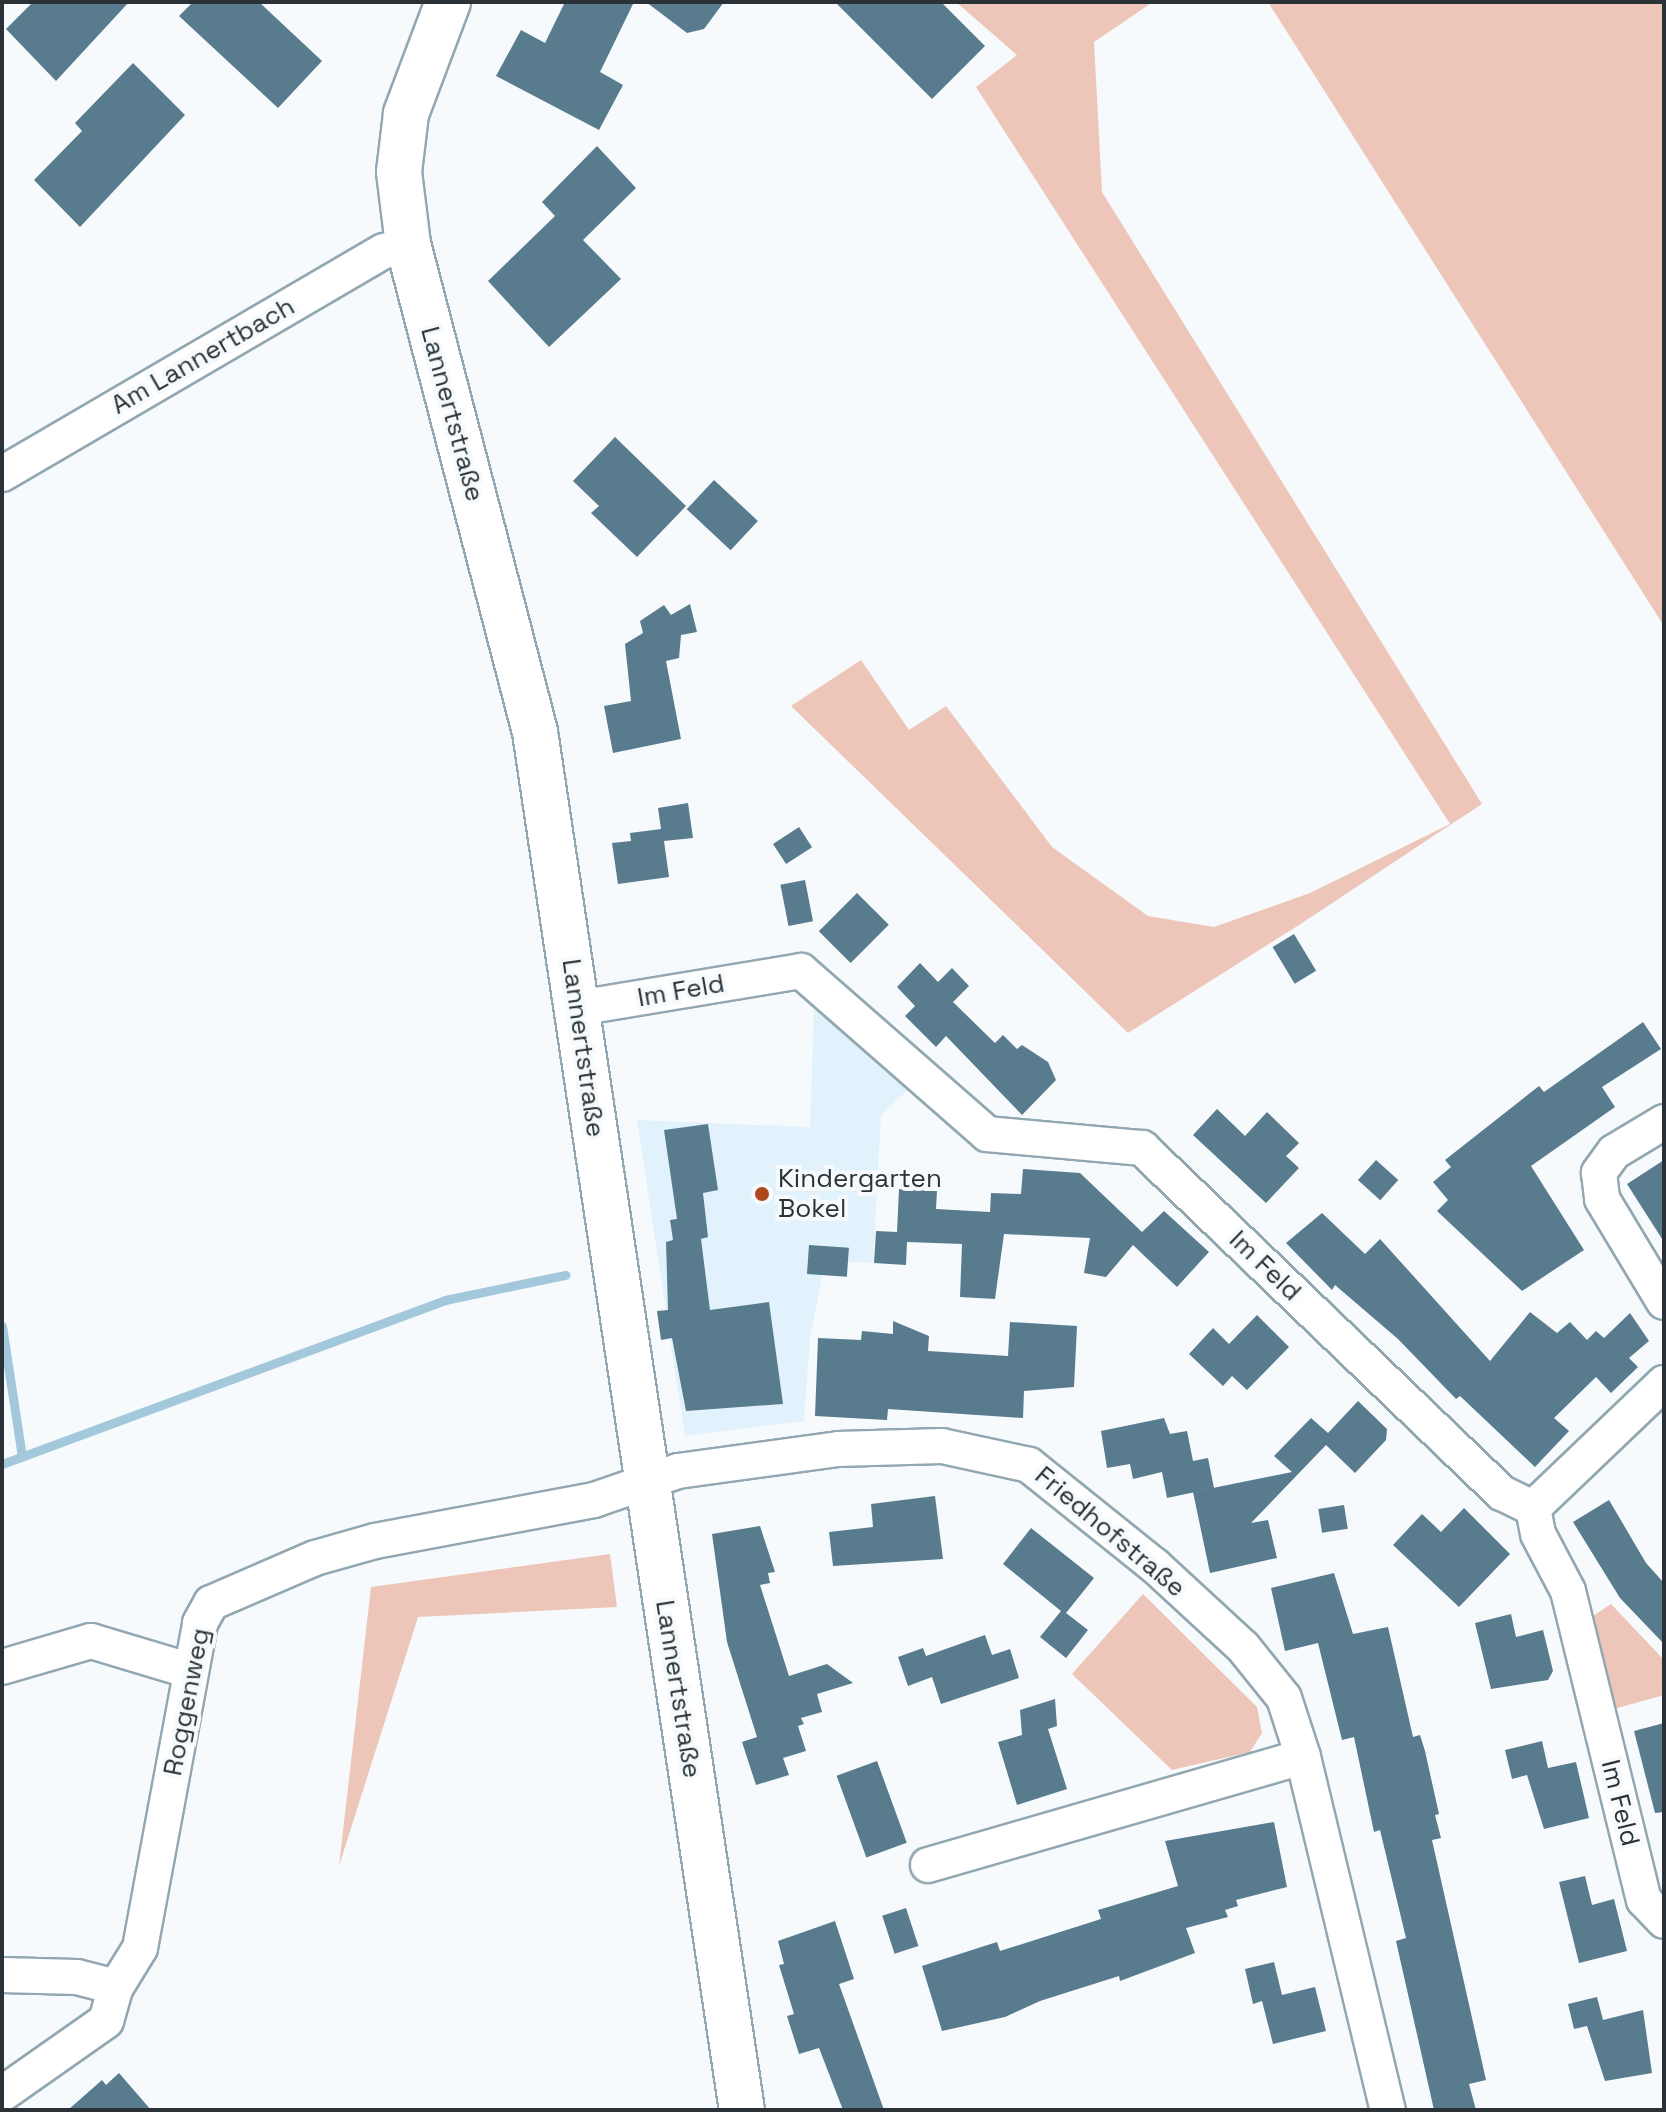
<!DOCTYPE html>
<html>
<head>
<meta charset="utf-8">
<style>
  body { margin:0 }
  #map { position:relative; width:1666px; height:2112px; overflow:hidden; background:#f6fafc; font-family:"Space Grotesk",sans-serif }
  div>[style] { position:absolute }
  [style*='--x'] { left:calc(var(--x)*1px); top:calc(var(--y)*1px); width:calc(var(--w)*1px); rotate:calc(var(--a)*1deg) }
  .built>* { inset:0; background:#e1f2fc }
  .green>* { inset:0; background:#edc6b9 }
  .stream>* { height:9px; margin:-4.5px; padding:0 4.5px; transform-origin:4.5px; border-radius:4.5px; background:#a3c8dc }
  .building>* { inset:0; background:#587b8e; transform-origin:0 0 }
  .roads { filter:drop-shadow(2px 0 #93a7b2) drop-shadow(-2px 0 #93a7b2) drop-shadow(0 2px #93a7b2) drop-shadow(0 -2px #93a7b2) }
  .street>* { height:34px; margin:-17px; padding:0 17px; transform-origin:17px; border-radius:17px; background:#fff }
  .secondary>* { height:44px; margin:-22px; padding:0 22px; transform-origin:22px; border-radius:22px; background:#fff }
  .dots>* { width:22px; height:22px; translate:-50% -50%; box-sizing:border-box; border:4px solid #f6fafc; border-radius:50% }
  span { translate:-50% -50%; white-space:nowrap; text-align:center; line-height:1.15; -webkit-text-stroke:8px #f6fafc; paint-order:stroke }
  .street-label { font-size:26px; color:#2a3237 }
  .poi-label { font-size:26px; color:#2a3237 }
  .left { translate:0 -50%; text-align:left }
  .frame { position:absolute; inset:0; border:4px solid #2a3237; pointer-events:none }
</style>
</head>
<body>
<div id="map">
  <div class="built">
    <i style="clip-path:polygon(814px 1010px,835px 1010px,912px 1086px,881px 1115px,873px 1263px,825px 1261px,810px 1339px,804px 1421px,685px 1436px,637px 1120px,810px 1127px)"></i>
  </div>
  <div class="green">
    <i style="clip-path:polygon(956px 2px,1153px 2px,1094px 42px,1102px 192px,1482px 804px,1450px 825px,1299px 925px,1128px 1033px,791px 706px,861px 660px,909px 730px,946px 706px,1052px 847px,1148px 916px,1214px 927px,1310px 893px,1450px 824px,976px 87px,1017px 55px)"></i>
    <i style="clip-path:polygon(1268px 2px,1664px 2px,1664px 626px)"></i>
    <i style="clip-path:polygon(610px 1554px,617px 1607px,418px 1617px,339px 1866px,371px 1587px)"></i>
    <i style="clip-path:polygon(1143px 1594px,1257px 1707px,1262px 1733px,1250px 1752px,1172px 1770px,1072px 1674px)"></i>
    <i style="clip-path:polygon(1611px 1604px,1664px 1660px,1664px 1695px,1614px 1709px,1587px 1620px)"></i>
  </div>
  <div class="stream">
    <i style="--x:2;--y:1326;--w:132;--a:81.3"></i>
    <i style="--x:2;--y:1464;--w:472;--a:-20.3"></i>
    <i style="--x:445;--y:1300;--w:123;--a:-11.8"></i>
  </div>
  <div class="building">
    <i style="clip-path:polygon(33px 2px,129px 2px,56px 81px,6px 29px)"></i>
    <i style="clip-path:polygon(193px 2px,259px 2px,322px 61px,278px 108px,179px 16px)"></i>
    <i style="clip-path:polygon(565px 2px,634px 2px,600px 72px,623px 85px,599px 130px,496px 76px,521px 30px,545px 43px)"></i>
    <i style="clip-path:polygon(646px 2px,724px 2px,704px 29px,687px 33px)"></i>
    <i style="clip-path:polygon(835px 2px,941px 2px,985px 46px,932px 99px)"></i>
    <i style="clip-path:polygon(133px 63px,185px 115px,80px 227px,34px 180px,82px 131px,75px 123px)"></i>
    <i style="clip-path:polygon(597px 146px,636px 188px,583px 240px,621px 279px,549px 347px,488px 281px,555px 216px,542px 202px)"></i>
    <i style="clip-path:polygon(615px 437px,686px 506px,637px 557px,591px 513px,599px 506px,573px 481px)"></i>
    <i style="left:714px;top:480px;width:60px;height:40px;rotate:43deg"></i>
    <i style="clip-path:polygon(690px 604px,697px 632px,681px 635px,679px 658px,666px 661px,681px 739px,613px 753px,604px 706px,631px 701px,625px 644px,643px 633px,640px 621px,664px 605px,671px 615px)"></i>
    <i style="clip-path:polygon(688px 803px,693px 838px,664px 841px,669px 877px,618px 884px,612px 843px,631px 841px,630px 833px,661px 829px,658px 808px)"></i>
    <i style="left:799px;top:827px;width:24px;height:31px;rotate:57deg"></i>
    <i style="left:805px;top:880px;width:42px;height:25px;rotate:79deg"></i>
    <i style="left:857px;top:893px;width:45px;height:54px;rotate:45deg"></i>
    <i style="left:1294px;top:934px;width:43px;height:25px;rotate:59deg"></i>
    <i style="clip-path:polygon(920px 963px,938px 982px,952px 968px,969px 986px,953px 1002px,995px 1043px,1003px 1035px,1017px 1049px,1022px 1045px,1048px 1062px,1056px 1080px,1022px 1115px,946px 1036px,936px 1047px,905px 1016px,915px 1006px,897px 987px)"></i>
    <i style="clip-path:polygon(1643px 1022px,1661px 1049px,1602px 1087px,1615px 1107px,1531px 1166px,1584px 1250px,1522px 1291px,1437px 1211px,1448px 1200px,1433px 1182px,1451px 1167px,1445px 1160px,1539px 1086px,1544px 1092px)"></i>
    <i style="clip-path:polygon(1217px 1109px,1245px 1136px,1267px 1112px,1299px 1143px,1286px 1156px,1299px 1168px,1266px 1203px,1193px 1135px)"></i>
    <i style="clip-path:polygon(708px 1124px,718px 1190px,703px 1193px,708px 1237px,701px 1239px,710px 1310px,769px 1302px,783px 1404px,686px 1411px,672px 1338px,661px 1340px,657px 1311px,668px 1310px,666px 1242px,673px 1240px,670px 1220px,677px 1219px,664px 1130px)"></i>
    <i style="left:1376px;top:1160px;width:30px;height:27px;rotate:42deg"></i>
    <i style="clip-path:polygon(1664px 1160px,1664px 1242px,1627px 1184px)"></i>
    <i style="clip-path:polygon(1023px 1169px,1080px 1173px,1142px 1232px,1164px 1211px,1209px 1252px,1177px 1287px,1133px 1245px,1106px 1277px,1084px 1273px,1090px 1238px,1004px 1234px,995px 1299px,960px 1297px,962px 1244px,907px 1242px,906px 1265px,874px 1263px,876px 1231px,897px 1232px,899px 1189px,937px 1191px,936px 1209px,990px 1212px,991px 1193px,1021px 1194px)"></i>
    <i style="clip-path:polygon(1322px 1213px,1365px 1254px,1380px 1239px,1490px 1361px,1530px 1312px,1557px 1333px,1570px 1322px,1587px 1340px,1596px 1331px,1604px 1338px,1630px 1313px,1649px 1341px,1629px 1358px,1638px 1367px,1611px 1393px,1596px 1377px,1554px 1418px,1569px 1431px,1535px 1467px,1460px 1396px,1456px 1399px,1398px 1339px,1335px 1285px,1332px 1290px,1286px 1243px)"></i>
    <i style="left:809px;top:1245px;width:40px;height:29px;rotate:4deg"></i>
    <i style="clip-path:polygon(1257px 1315px,1289px 1347px,1247px 1390px,1232px 1376px,1223px 1386px,1189px 1354px,1213px 1328px,1229px 1344px)"></i>
    <i style="clip-path:polygon(893px 1321px,929px 1336px,928px 1351px,1008px 1356px,1010px 1322px,1077px 1326px,1074px 1387px,1024px 1391px,1023px 1418px,888px 1409px,887px 1420px,815px 1416px,818px 1338px,861px 1340px,862px 1331px,893px 1334px)"></i>
    <i style="clip-path:polygon(1358px 1401px,1387px 1429px,1386px 1440px,1355px 1473px,1326px 1445px,1251px 1523px,1268px 1520px,1277px 1558px,1210px 1573px,1193px 1492px,1292px 1472px,1274px 1456px,1311px 1418px,1328px 1433px)"></i>
    <i style="clip-path:polygon(1164px 1418px,1170px 1434px,1187px 1431px,1193px 1461px,1208px 1458px,1214px 1488px,1167px 1498px,1162px 1472px,1133px 1479px,1130px 1464px,1107px 1468px,1101px 1431px)"></i>
    <i style="clip-path:polygon(935px 1496px,943px 1559px,833px 1566px,829px 1532px,873px 1527px,871px 1504px)"></i>
    <i style="clip-path:polygon(1609px 1500px,1646px 1563px,1664px 1583px,1664px 1644px,1620px 1598px,1573px 1522px)"></i>
    <i style="left:1344px;top:1505px;width:24px;height:26px;rotate:81deg"></i>
    <i style="clip-path:polygon(1464px 1508px,1510px 1554px,1459px 1607px,1393px 1545px,1422px 1514px,1441px 1532px)"></i>
    <i style="clip-path:polygon(760px 1526px,775px 1572px,768px 1573px,770px 1583px,760px 1585px,789px 1676px,827px 1664px,853px 1683px,817px 1694px,822px 1712px,801px 1718px,804px 1724px,798px 1726px,806px 1751px,783px 1758px,789px 1775px,756px 1785px,742px 1742px,757px 1737px,727px 1642px,712px 1534px)"></i>
    <i style="clip-path:polygon(1031px 1528px,1094px 1578px,1066px 1613px,1088px 1630px,1066px 1658px,1040px 1637px,1061px 1611px,1003px 1564px)"></i>
    <i style="clip-path:polygon(1334px 1573px,1353px 1634px,1388px 1627px,1413px 1737px,1420px 1735px,1425px 1751px,1439px 1814px,1435px 1815px,1441px 1838px,1432px 1840px,1486px 2080px,1469px 2084px,1476px 2110px,1434px 2110px,1396px 1941px,1406px 1938px,1380px 1830px,1374px 1832px,1354px 1737px,1342px 1740px,1318px 1643px,1285px 1651px,1271px 1588px)"></i>
    <i style="clip-path:polygon(1511px 1614px,1516px 1637px,1543px 1630px,1553px 1671px,1548px 1680px,1491px 1689px,1475px 1623px)"></i>
    <i style="clip-path:polygon(985px 1635px,992px 1655px,1010px 1649px,1019px 1678px,941px 1704px,932px 1677px,908px 1686px,898px 1657px,923px 1648px,926px 1656px)"></i>
    <i style="clip-path:polygon(1055px 1699px,1057px 1726px,1048px 1729px,1067px 1789px,1017px 1805px,998px 1742px,1022px 1735px,1020px 1710px)"></i>
    <i style="clip-path:polygon(1664px 1723px,1664px 1812px,1655px 1813px,1634px 1731px)"></i>
    <i style="clip-path:polygon(1542px 1741px,1548px 1768px,1576px 1762px,1589px 1818px,1544px 1829px,1527px 1775px,1512px 1779px,1505px 1750px)"></i>
    <i style="left:877px;top:1761px;width:87px;height:43px;rotate:70deg"></i>
    <i style="clip-path:polygon(1274px 1822px,1287px 1887px,1236px 1900px,1238px 1906px,1225px 1910px,1228px 1917px,1186px 1928px,1195px 1953px,1120px 1981px,1119px 1976px,1040px 2001px,1005px 2017px,942px 2031px,922px 1966px,997px 1942px,1000px 1951px,1101px 1919px,1098px 1910px,1178px 1886px,1165px 1841px)"></i>
    <i style="clip-path:polygon(1585px 1876px,1592px 1905px,1614px 1899px,1627px 1951px,1579px 1963px,1559px 1882px)"></i>
    <i style="left:906px;top:1908px;width:40px;height:25px;rotate:72deg"></i>
    <i style="clip-path:polygon(835px 1921px,854px 1979px,839px 1984px,884px 2110px,843px 2110px,819px 2048px,799px 2054px,787px 2016px,794px 2014px,779px 1965px,784px 1964px,778px 1941px)"></i>
    <i style="clip-path:polygon(1274px 1962px,1282px 1995px,1315px 1987px,1326px 2031px,1273px 2044px,1262px 2001px,1253px 2004px,1245px 1969px)"></i>
    <i style="clip-path:polygon(1597px 1997px,1603px 2020px,1643px 2010px,1652px 2073px,1605px 2081px,1587px 2026px,1574px 2029px,1568px 2004px)"></i>
    <i style="clip-path:polygon(119px 2073px,151px 2110px,68px 2110px,102px 2080px,106px 2085px)"></i>
  </div>
  <div class="roads">
    <div class="street">
      <i style="--x:2;--y:474;--w:442;--a:-30.3"></i>
      <i style="--x:384;--y:251;--w:25;--a:-16"></i>
      <i style="--x:578;--y:1008;--w:226;--a:-9.4"></i>
      <i style="--x:801;--y:971;--w:247;--a:41.2"></i>
      <i style="--x:987;--y:1134;--w:156;--a:5.2"></i>
      <i style="--x:1142;--y:1148;--w:499;--a:43.8"></i>
      <i style="--x:1502;--y:1493;--w:34;--a:26"></i>
      <i style="--x:1533;--y:1508;--w:26;--a:79"></i>
      <i style="--x:1538;--y:1534;--w:64;--a:62.2"></i>
      <i style="--x:1568;--y:1591;--w:318;--a:76.2"></i>
      <i style="--x:1644;--y:1900;--w:29;--a:46"></i>
      <i style="--x:1664;--y:1122;--w:58;--a:149"></i>
      <i style="--x:1614;--y:1152;--w:26;--a:126"></i>
      <i style="--x:1599;--y:1173;--w:26;--a:83"></i>
      <i style="--x:1602;--y:1199;--w:120;--a:59"></i>
      <i style="--x:1533;--y:1508;--w:181;--a:-43.7"></i>
      <i style="--x:2;--y:1667;--w:93;--a:-16.3"></i>
      <i style="--x:91;--y:1641;--w:104;--a:16.7"></i>
      <i style="--x:928;--y:1865;--w:390;--a:-16.1"></i>
      <i style="--x:2;--y:1975;--w:75;--a:1.5"></i>
      <i style="--x:77;--y:1977;--w:40;--a:14.4"></i>
      <i style="--x:2;--y:2094;--w:127;--a:-35.1"></i>
      <i style="--x:106;--y:2021;--w:35;--a:-74"></i>
      <i style="--x:116;--y:1987;--w:46;--a:-58.4"></i>
      <i style="--x:140;--y:1948;--w:330;--a:-79.5"></i>
      <i style="--x:200;--y:1623;--w:23;--a:-61"></i>
      <i style="--x:211;--y:1603;--w:113;--a:-23.4"></i>
      <i style="--x:315;--y:1558;--w:62;--a:-15.8"></i>
      <i style="--x:375;--y:1541;--w:223;--a:-10.6"></i>
      <i style="--x:594;--y:1500;--w:89;--a:-19"></i>
      <i style="--x:678;--y:1471;--w:162;--a:-7.8"></i>
      <i style="--x:838;--y:1449;--w:104;--a:-1.7"></i>
      <i style="--x:942;--y:1446;--w:89;--a:12.3"></i>
      <i style="--x:1029;--y:1465;--w:160;--a:38.7"></i>
      <i style="--x:1154;--y:1565;--w:121;--a:42.7"></i>
      <i style="--x:1243;--y:1647;--w:65;--a:51.2"></i>
      <i style="--x:1284;--y:1698;--w:62;--a:72.1"></i>
      <i style="--x:1303;--y:1757;--w:363;--a:76.5"></i>
    </div>
    <div class="secondary">
      <i style="--x:448;--y:2;--w:120;--a:110.6"></i>
      <i style="--x:406;--y:114;--w:58;--a:96.9"></i>
      <i style="--x:399;--y:172;--w:73;--a:82.9"></i>
      <i style="--x:408;--y:244;--w:504;--a:75.41"></i>
      <i style="--x:535;--y:732;--w:1393;--a:81.46"></i>
    </div>
  </div>
  <div class="dots">
    <i style="left:762px;top:1194px;background:#ad471d"></i>
  </div>
  <div class="street-label">
    <span style="left:203px;top:356px;rotate:-30deg">Am Lannertbach</span>
    <span style="left:452px;top:414px;rotate:75deg">Lannertstraße</span>
    <span style="left:681px;top:991px;rotate:-10deg">Im Feld</span>
    <span style="left:583px;top:1048px;rotate:82deg">Lannertstraße</span>
    <span style="left:1265px;top:1266px;rotate:44deg">Im Feld</span>
    <span style="left:1110px;top:1532px;rotate:40deg">Friedhofstraße</span>
    <span style="left:678px;top:1689px;rotate:81deg">Lannertstraße</span>
    <span style="left:187px;top:1702px;rotate:-79deg">Roggenweg</span>
    <span style="left:1620px;top:1803px;rotate:76deg">Im Feld</span>
  </div>
  <div class="poi-label">
    <span class="left" style="left:778px;top:1194px">Kindergarten<br>Bokel</span>
  </div>
  <div class="frame"></div>
</div>
</body>
</html>
